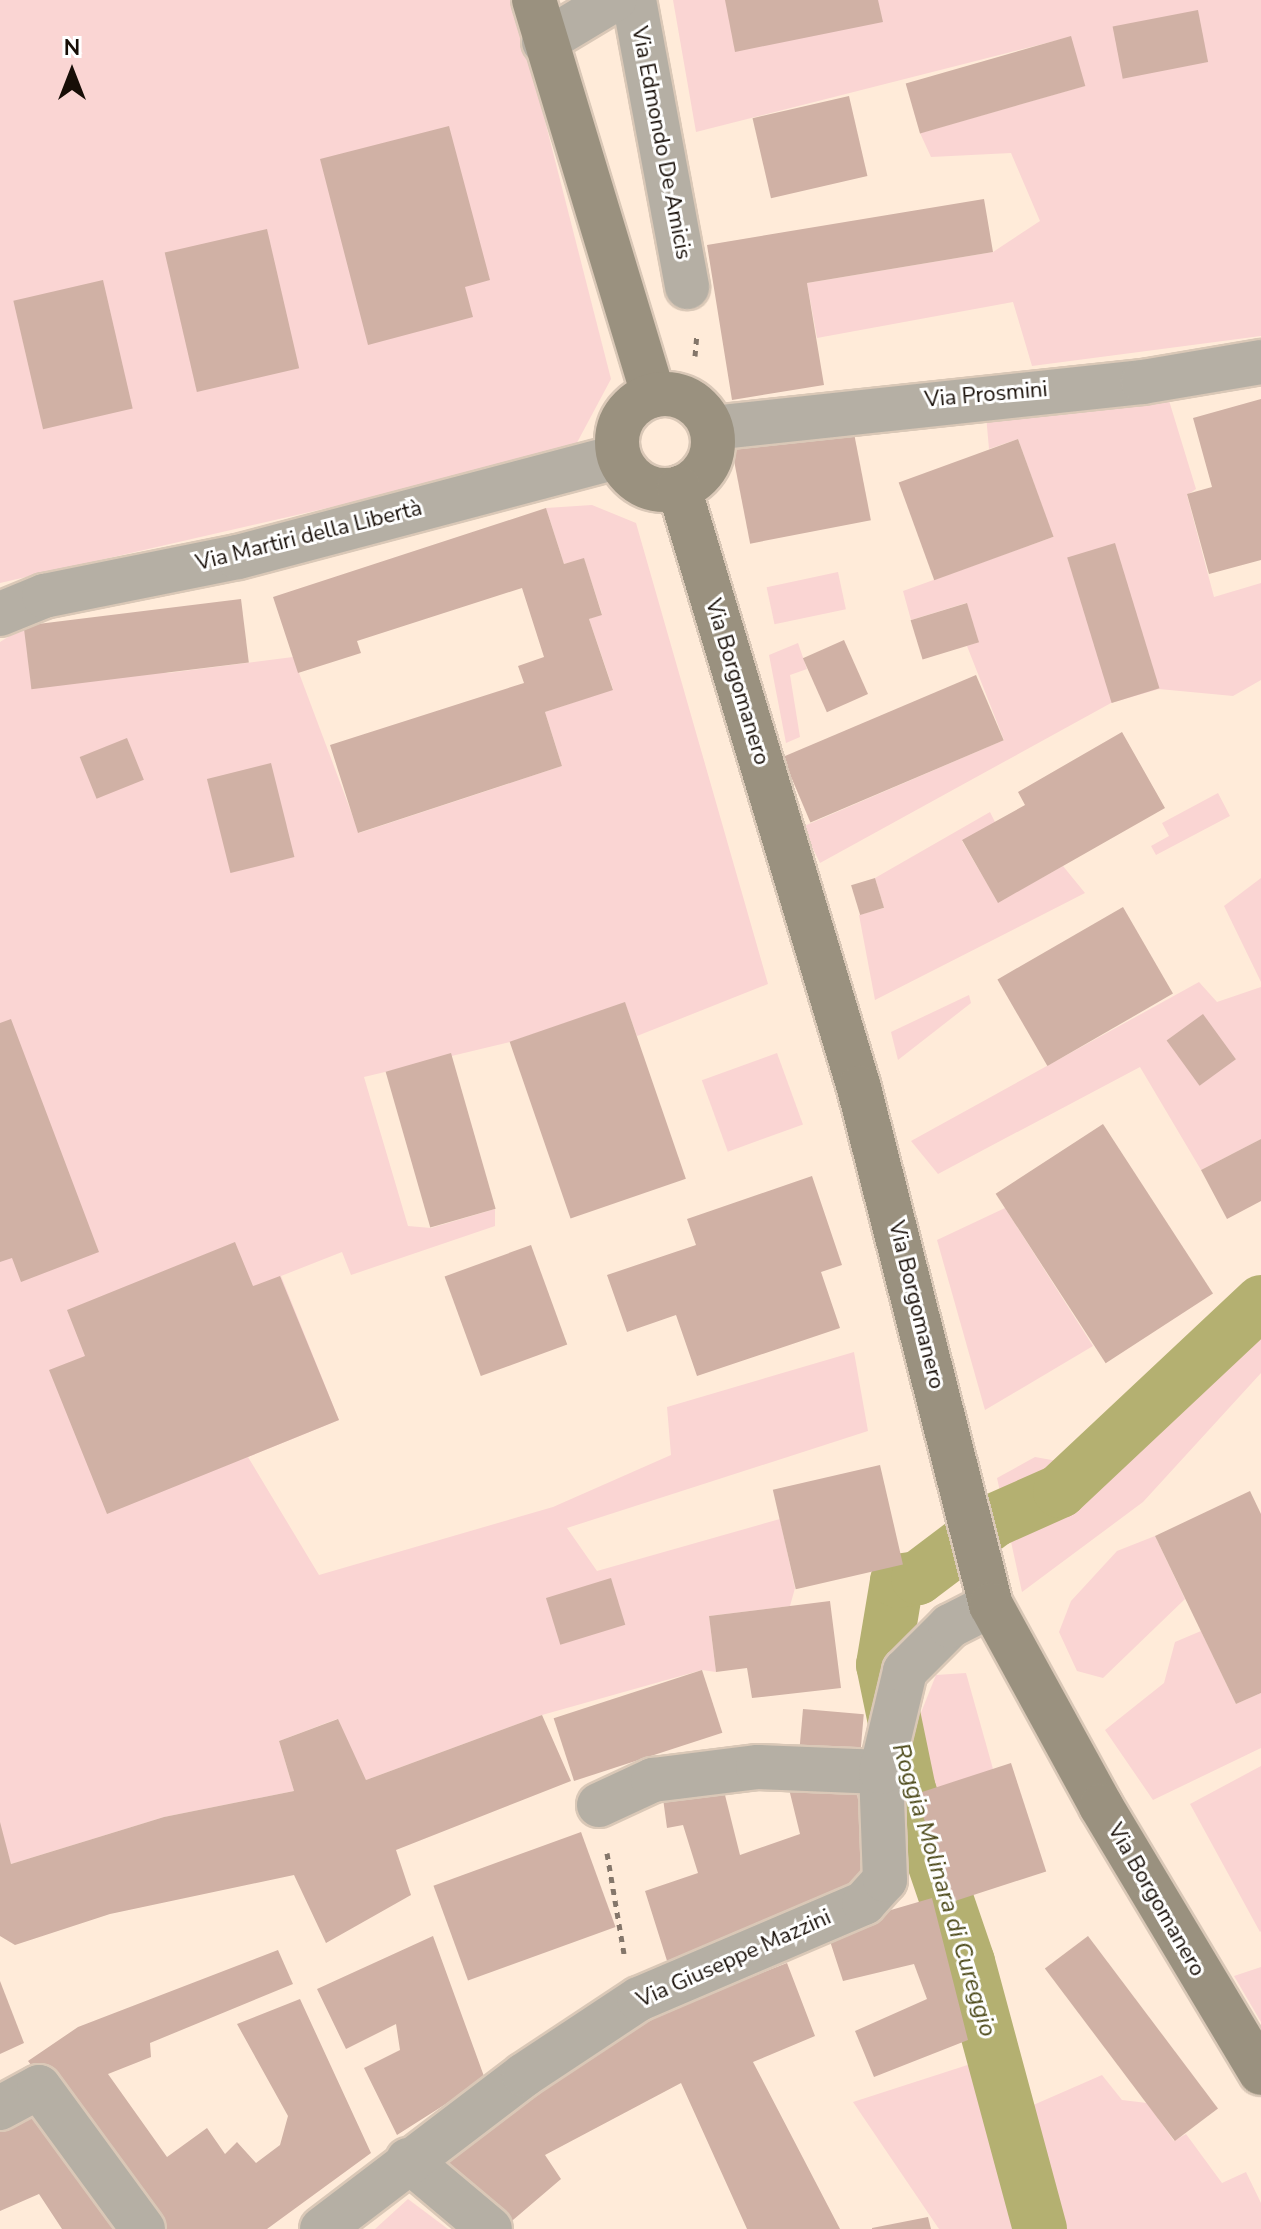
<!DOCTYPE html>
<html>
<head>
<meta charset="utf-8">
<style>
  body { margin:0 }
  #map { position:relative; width:1261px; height:2229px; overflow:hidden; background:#ffebd9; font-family:"Nunito Sans",sans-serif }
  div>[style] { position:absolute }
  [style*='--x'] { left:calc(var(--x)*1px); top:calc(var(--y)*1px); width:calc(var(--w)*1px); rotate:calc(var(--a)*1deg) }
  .green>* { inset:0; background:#fad5d3; transform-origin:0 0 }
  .canal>* { height:54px; margin:-27px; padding:0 27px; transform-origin:27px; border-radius:27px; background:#b4b071 }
  .building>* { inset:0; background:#d0b1a5; transform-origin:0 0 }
  .path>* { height:5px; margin-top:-2.5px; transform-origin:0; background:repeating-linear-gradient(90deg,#84766a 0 6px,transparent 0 12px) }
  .roads { filter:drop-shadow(2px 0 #dac8b7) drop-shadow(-2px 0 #dac8b7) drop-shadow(0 2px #dac8b7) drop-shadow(0 -2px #dac8b7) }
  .street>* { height:44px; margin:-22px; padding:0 22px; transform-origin:22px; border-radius:22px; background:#b5afa4 }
  .secondary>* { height:44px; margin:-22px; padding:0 22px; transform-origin:22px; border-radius:22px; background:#9a917f }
  .secondary>.ring { margin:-22px; padding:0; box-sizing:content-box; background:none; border:44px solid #9a917f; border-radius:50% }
  span { translate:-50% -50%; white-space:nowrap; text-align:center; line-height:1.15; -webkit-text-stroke:6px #fff; paint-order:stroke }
  .street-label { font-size:22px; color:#170e07 }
  .water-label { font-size:24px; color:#4c4919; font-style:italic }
  .north { position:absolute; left:32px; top:32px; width:80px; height:80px; -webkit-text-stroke:6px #fff; paint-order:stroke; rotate:0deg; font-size:22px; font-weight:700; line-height:32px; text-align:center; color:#170e07 }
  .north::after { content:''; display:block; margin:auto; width:28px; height:36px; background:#170e07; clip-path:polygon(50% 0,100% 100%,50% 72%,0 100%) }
</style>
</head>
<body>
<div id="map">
  <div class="green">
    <i style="clip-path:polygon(0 0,514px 0,611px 379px,572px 452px,0 583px)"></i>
    <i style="clip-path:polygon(673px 0,1261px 0,1261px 336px,1032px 366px,1013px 302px,817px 338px,807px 283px,993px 252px,1040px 221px,1011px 153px,931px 157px,920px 133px,1084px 86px,1070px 37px,696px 132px)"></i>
    <i style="clip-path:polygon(1167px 394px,1196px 489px,1187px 495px,1214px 597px,1261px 583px,1261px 680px,1233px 696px,1159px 689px,1111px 703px,820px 863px,802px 827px,1004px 740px,967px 646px,978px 642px,966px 603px,911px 620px,903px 591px,1053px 537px,1018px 439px,989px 449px,986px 415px)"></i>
    <i style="clip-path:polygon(592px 505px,636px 523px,768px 984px,637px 1036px,625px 1003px,510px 1042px,364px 1077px,408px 1226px,431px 1228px,495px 1209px,495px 1226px,351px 1275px,342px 1252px,281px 1276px,339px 1420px,248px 1457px,319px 1575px,553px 1507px,671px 1455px,667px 1407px,854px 1352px,868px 1431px,567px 1528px,597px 1571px,780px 1519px,795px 1588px,790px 1606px,709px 1616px,716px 1672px,702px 1670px,542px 1715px,366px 1780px,337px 1719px,279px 1741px,294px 1791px,164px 1817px,11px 1864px,0 1828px,0 642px,24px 627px,168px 673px,293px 657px,359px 833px,562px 766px,545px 712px,613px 689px,589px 619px,602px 614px,584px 559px,564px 564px,546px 508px)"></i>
    <i style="left:838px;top:572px;width:38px;height:73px;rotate:78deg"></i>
    <i style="clip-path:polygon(798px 643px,807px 669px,790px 675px,800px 737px,786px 743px,769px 655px)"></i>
    <i style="clip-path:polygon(1218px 793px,1230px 816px,1156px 855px,1151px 846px,1169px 836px,1162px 823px)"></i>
    <i style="clip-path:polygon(990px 812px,995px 822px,962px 841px,998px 902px,1063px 866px,1085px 893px,875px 1000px,859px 915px,884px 908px,875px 878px)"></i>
    <i style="clip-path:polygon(1261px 878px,1261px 982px,1224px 906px)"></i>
    <i style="clip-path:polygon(1199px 982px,1217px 1002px,1261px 987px,1261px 1139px,1201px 1170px,1140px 1067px,938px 1174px,911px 1141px)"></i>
    <i style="clip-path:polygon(969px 995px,971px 1003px,898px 1060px,891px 1032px)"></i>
    <i style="left:777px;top:1053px;width:76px;height:80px;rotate:70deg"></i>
    <i style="clip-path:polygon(1005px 1208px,1093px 1346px,985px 1410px,937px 1240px)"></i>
    <i style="clip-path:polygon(1261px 1321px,1261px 1373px,1143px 1502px,1022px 1592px,997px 1478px,1035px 1457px,1074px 1464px,1149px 1420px)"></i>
    <i style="clip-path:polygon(1155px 1536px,1185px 1599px,1103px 1678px,1077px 1671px,1059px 1632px,1071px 1601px,1117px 1551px)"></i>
    <i style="clip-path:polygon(1201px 1631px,1236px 1704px,1261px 1693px,1261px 1748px,1153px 1800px,1105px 1730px,1164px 1683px,1175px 1642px)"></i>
    <i style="clip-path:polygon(966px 1673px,993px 1769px,935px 1853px,908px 1861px,893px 1783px,936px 1675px)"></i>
    <i style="clip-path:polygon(1261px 1766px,1261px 1931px,1260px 1932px,1190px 1804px)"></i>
    <i style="clip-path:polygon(1261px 1967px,1261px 2022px,1234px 1976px)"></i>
    <i style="clip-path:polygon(1007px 2013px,1031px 2106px,1102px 2075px,1122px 2100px,1147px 2103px,1174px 2141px,1186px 2134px,1222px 2183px,1246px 2172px,1261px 2203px,1261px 2229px,939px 2229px,853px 2102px,983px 2060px,976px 2027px)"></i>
    <i style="clip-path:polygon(408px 2199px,448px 2229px,375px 2229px)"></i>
  </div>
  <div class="canal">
    <i style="--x:1040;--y:2229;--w:277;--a:-105.1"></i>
    <i style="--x:968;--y:1962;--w:182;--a:-108.9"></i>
    <i style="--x:909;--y:1790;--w:128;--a:-101.7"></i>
    <i style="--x:883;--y:1665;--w:85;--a:-80.5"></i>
    <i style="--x:897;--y:1581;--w:21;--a:-8"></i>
    <i style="--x:918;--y:1578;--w:96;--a:-37"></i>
    <i style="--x:995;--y:1520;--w:71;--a:-24"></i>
    <i style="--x:1060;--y:1491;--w:276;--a:-43.2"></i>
  </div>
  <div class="building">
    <i style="clip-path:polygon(725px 0,878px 0,883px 22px,735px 52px)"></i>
    <i style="left:1198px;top:10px;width:53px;height:87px;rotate:79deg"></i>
    <i style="left:1071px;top:36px;width:52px;height:172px;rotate:74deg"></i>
    <i style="left:849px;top:96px;width:82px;height:99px;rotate:77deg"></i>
    <i style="clip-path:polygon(449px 126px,490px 280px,465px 287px,473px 317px,368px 345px,320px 159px)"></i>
    <i style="clip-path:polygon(984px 199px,993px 252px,807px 283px,824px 385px,732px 400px,707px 245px)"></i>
    <i style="left:267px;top:229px;width:143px;height:105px;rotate:77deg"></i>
    <i style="left:103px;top:280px;width:132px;height:92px;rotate:77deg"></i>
    <i style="clip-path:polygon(1261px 399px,1261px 560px,1209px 574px,1187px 494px,1212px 487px,1193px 418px)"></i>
    <i style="left:852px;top:423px;width:99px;height:123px;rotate:79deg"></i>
    <i style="left:1018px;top:439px;width:104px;height:127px;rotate:70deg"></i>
    <i style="clip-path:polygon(546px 508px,564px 564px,584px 558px,602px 615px,589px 619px,613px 690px,545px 712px,562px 766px,358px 833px,330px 745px,524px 683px,518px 666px,544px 657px,522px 588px,357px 641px,361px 653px,298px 673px,273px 597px)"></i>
    <i style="left:1115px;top:543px;width:152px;height:50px;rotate:73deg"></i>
    <i style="left:241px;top:599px;width:64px;height:219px;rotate:83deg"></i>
    <i style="left:967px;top:603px;width:41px;height:59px;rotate:73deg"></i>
    <i style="left:844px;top:640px;width:59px;height:45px;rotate:66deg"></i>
    <i style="left:976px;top:675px;width:71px;height:210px;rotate:67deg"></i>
    <i style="clip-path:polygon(1122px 732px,1165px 808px,998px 903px,962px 840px,1025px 805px,1018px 792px)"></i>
    <i style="left:127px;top:738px;width:45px;height:51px;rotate:68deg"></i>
    <i style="left:271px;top:763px;width:97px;height:66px;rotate:76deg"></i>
    <i style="left:875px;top:878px;width:31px;height:25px;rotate:73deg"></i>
    <i style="left:1123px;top:907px;width:100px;height:145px;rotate:60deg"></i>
    <i style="left:625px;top:1002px;width:187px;height:122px;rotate:71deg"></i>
    <i style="left:1203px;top:1014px;width:56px;height:45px;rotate:54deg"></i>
    <i style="clip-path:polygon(11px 1019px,99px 1252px,21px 1282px,12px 1258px,0 1262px,0 1023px)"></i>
    <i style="left:451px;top:1053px;width:162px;height:68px;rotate:74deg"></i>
    <i style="left:1103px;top:1124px;width:202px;height:128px;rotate:57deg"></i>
    <i style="clip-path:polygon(1261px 1139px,1261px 1201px,1227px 1219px,1201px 1170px)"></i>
    <i style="clip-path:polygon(812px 1176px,842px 1265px,821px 1272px,840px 1328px,697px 1376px,676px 1315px,627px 1332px,607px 1275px,696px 1245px,687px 1219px)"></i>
    <i style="clip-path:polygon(235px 1242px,253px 1286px,280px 1276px,339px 1420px,107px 1514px,49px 1370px,85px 1356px,67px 1310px)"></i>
    <i style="left:531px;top:1245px;width:106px;height:92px;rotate:70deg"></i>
    <i style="left:880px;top:1465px;width:102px;height:110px;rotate:77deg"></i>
    <i style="clip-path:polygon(1250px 1491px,1261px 1514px,1261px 1693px,1236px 1704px,1155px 1536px)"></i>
    <i style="left:611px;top:1578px;width:49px;height:68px;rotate:73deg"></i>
    <i style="clip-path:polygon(830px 1601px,841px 1688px,752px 1698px,747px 1668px,716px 1672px,709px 1616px)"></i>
    <i style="left:702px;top:1670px;width:66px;height:156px;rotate:72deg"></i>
    <i style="left:803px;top:1709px;width:61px;height:41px;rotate:5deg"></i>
    <i style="clip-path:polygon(542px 1715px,571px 1781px,396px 1850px,411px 1895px,326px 1943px,294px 1875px,110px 1914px,15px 1945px,0 1936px,0 1822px,11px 1864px,164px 1817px,294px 1791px,279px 1741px,338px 1719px,366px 1780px)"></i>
    <i style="left:1011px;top:1763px;width:114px;height:100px;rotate:72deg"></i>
    <i style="clip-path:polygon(855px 1774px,868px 1885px,668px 1964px,645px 1891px,698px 1873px,683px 1825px,667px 1828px,662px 1791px,723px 1787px,740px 1855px,800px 1834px,789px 1789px)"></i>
    <i style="left:581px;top:1832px;width:101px;height:157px;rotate:70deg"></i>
    <i style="clip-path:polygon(932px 1898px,968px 2040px,874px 2077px,855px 2031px,927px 1999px,914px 1964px,843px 1981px,826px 1929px)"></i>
    <i style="clip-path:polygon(433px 1936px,485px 2079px,397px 2135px,364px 2068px,400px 2050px,396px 2024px,346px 2049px,317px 1989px)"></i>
    <i style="left:1088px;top:1936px;width:216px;height:54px;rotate:53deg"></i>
    <i style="clip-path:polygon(278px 1950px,293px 1984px,150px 2043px,151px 2057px,108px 2074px,167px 2157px,207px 2128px,225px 2154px,237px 2142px,256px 2163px,280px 2145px,288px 2116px,237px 2024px,300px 1999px,371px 2153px,267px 2229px,159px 2229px,28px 2061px,78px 2027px)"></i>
    <i style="clip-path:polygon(787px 1963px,815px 2036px,753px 2062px,840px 2229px,747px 2229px,681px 2083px,545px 2155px,561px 2179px,506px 2226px,435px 2160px,650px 2017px)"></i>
    <i style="clip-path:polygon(0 1981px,24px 2043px,0 2054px)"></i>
    <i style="clip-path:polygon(42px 2101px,131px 2229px,62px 2229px,39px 2194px,0 2211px,0 2119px)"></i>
    <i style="clip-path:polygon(928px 2217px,931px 2229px,872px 2229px,872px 2228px)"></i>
  </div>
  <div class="path">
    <i style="--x:695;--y:356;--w:21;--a:-85"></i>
    <i style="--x:607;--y:1853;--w:102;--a:80.4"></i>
  </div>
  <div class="roads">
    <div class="street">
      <i style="--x:634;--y:0;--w:292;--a:79.5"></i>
      <i style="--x:544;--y:42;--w:82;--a:-31"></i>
      <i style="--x:712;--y:428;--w:433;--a:-6.1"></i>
      <i style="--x:1143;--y:382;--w:120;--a:-9.6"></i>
      <i style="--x:0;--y:614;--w:48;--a:-22.2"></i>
      <i style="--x:44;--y:596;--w:198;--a:-11.4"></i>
      <i style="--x:238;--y:557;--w:394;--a:-14.8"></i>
      <i style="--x:599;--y:1805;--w:60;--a:-24.8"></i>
      <i style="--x:653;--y:1780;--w:106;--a:-7.1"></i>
      <i style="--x:758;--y:1767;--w:123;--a:2.3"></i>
      <i style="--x:0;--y:2108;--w:44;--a:-28.3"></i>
      <i style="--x:39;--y:2087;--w:176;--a:53.8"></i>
      <i style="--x:408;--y:2160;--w:107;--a:40.1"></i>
      <i style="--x:322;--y:2229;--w:254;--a:-37.3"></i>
      <i style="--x:524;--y:2075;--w:138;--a:-33.5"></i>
      <i style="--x:639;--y:1999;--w:245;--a:-23.1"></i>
      <i style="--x:864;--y:1903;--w:31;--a:-48"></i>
      <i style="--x:885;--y:1880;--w:108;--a:-92.1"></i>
      <i style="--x:881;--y:1772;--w:104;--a:-76.6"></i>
      <i style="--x:905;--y:1671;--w:64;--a:-45"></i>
      <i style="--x:950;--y:1626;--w:46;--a:-27.1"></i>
    </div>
    <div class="secondary">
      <i style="--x:534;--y:0;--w:413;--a:73.2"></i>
      <i class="ring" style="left:617px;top:394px;width:52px;height:52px"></i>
      <i style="--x:679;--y:488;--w:626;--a:73.3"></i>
      <i style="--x:859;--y:1088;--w:534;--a:75.68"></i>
      <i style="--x:991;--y:1605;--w:229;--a:61.3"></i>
      <i style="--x:1101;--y:1806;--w:311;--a:59.1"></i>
    </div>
  </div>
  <div class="street-label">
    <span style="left:661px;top:143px;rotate:79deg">Via Edmondo De Amicis</span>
    <span style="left:986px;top:395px;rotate:-5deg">Via Prosmini</span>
    <span style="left:309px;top:536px;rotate:-14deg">Via Martiri della Libertà</span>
    <span style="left:737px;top:682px;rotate:73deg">Via Borgomanero</span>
    <span style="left:916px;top:1305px;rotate:76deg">Via Borgomanero</span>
    <span style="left:1156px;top:1900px;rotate:60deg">Via Borgomanero</span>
    <span style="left:734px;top:1959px;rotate:-24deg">Via Giuseppe Mazzini</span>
  </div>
  <div class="water-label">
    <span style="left:944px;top:1890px;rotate:73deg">Roggia Molinara di Cureggio</span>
  </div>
  <div class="north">N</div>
</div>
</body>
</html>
